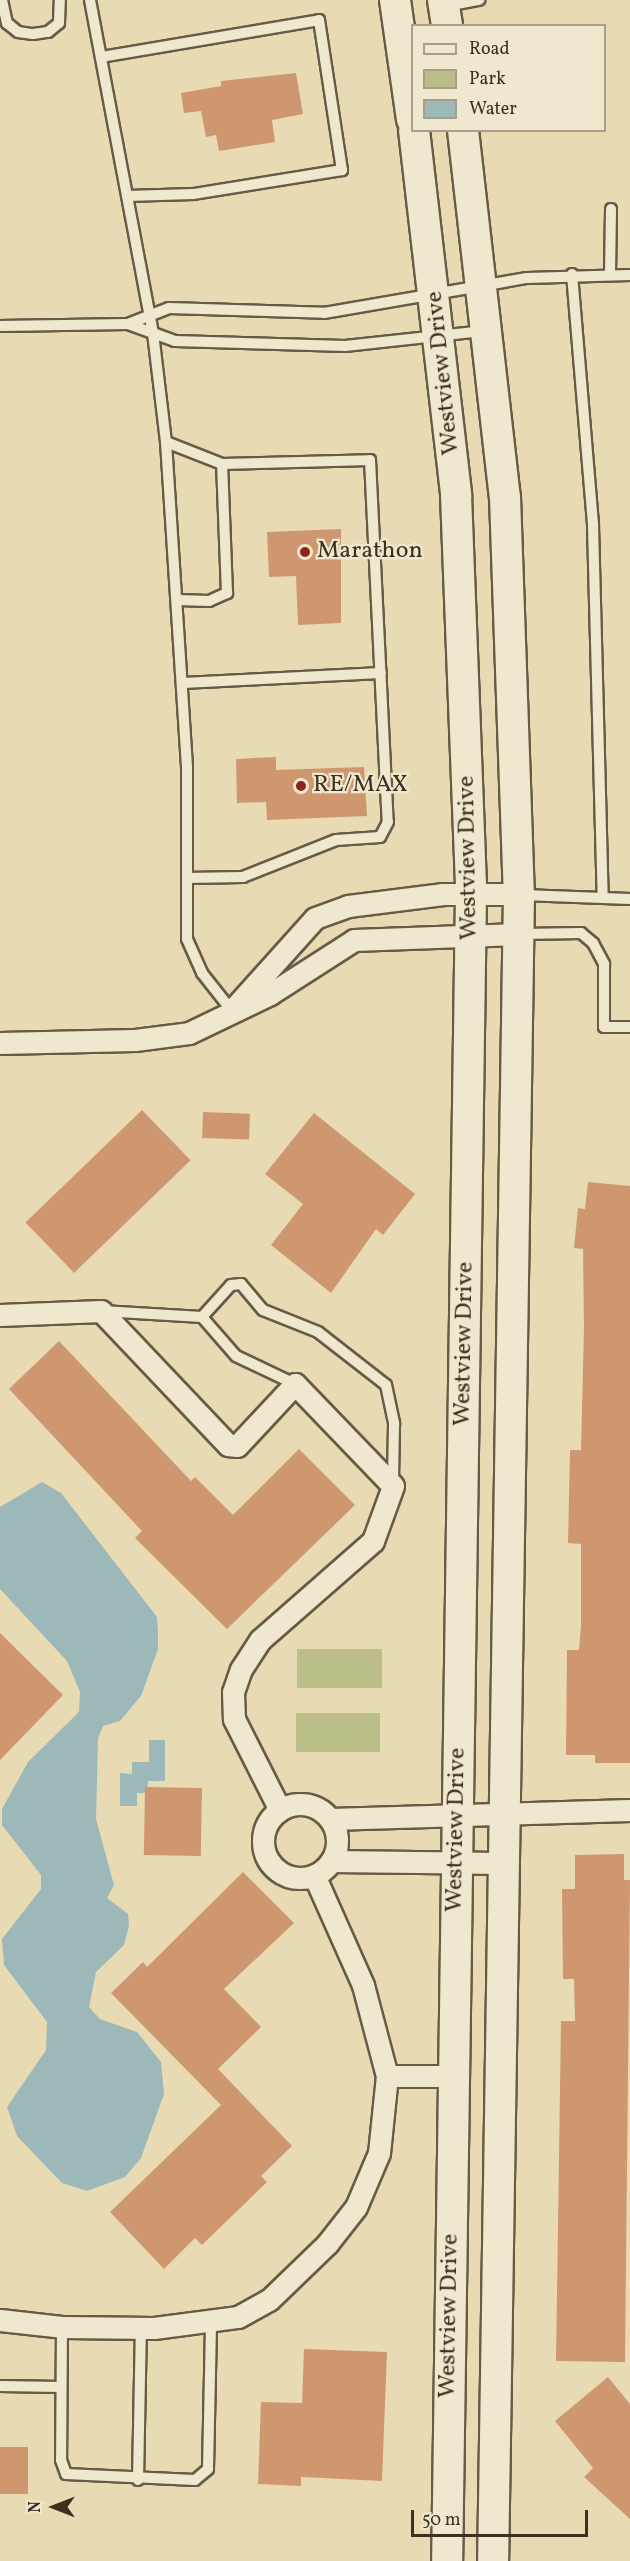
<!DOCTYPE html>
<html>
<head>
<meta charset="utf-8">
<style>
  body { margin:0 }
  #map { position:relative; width:630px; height:2561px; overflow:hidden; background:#e8dbb4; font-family:Vollkorn,serif }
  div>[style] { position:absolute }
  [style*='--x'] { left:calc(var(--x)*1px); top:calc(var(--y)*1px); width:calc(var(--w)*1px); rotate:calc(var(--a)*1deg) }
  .green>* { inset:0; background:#bcbe89; transform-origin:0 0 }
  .water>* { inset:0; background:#9cb8b9 }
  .building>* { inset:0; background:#ce976f; transform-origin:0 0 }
  .roads { filter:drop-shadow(2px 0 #675b46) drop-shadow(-2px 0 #675b46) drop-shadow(0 2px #675b46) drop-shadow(0 -2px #675b46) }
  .lane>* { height:10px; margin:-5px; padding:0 5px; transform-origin:5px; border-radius:5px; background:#f0e8ce }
  .street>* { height:21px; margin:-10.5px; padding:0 10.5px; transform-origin:10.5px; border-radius:10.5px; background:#f0e8ce }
  .street>.ring { margin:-10.5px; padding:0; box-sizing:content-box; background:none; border:21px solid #f0e8ce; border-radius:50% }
  .secondary>* { height:30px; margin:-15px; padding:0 15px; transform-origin:15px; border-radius:15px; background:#f0e8ce }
  .dots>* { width:16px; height:16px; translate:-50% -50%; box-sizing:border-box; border:3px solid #f0e8ce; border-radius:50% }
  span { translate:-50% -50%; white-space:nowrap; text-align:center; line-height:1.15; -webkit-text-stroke:4.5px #f0e8ce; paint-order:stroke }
  .street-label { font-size:24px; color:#3c3021 }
  .poi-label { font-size:24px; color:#3c3021 }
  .left { translate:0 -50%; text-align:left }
  .legend { position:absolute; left:411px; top:24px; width:195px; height:108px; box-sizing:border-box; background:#f0e8ce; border:2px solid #a89e89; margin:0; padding:8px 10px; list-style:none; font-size:18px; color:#3c3021 }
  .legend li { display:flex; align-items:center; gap:12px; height:30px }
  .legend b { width:30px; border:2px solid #a89e89 }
  .north { position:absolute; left:24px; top:2477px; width:60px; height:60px; -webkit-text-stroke:4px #f0e8ce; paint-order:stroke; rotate:270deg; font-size:16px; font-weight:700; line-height:24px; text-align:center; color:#3c3021 }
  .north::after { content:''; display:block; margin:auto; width:21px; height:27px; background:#3c3021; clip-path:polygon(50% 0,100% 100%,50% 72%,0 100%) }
  .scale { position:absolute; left:411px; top:2510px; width:177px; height:27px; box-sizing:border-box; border:3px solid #3c3021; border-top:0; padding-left:8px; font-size:18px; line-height:21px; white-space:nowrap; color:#3c3021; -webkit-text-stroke:4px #f0e8ce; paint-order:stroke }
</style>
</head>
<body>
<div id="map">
  <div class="green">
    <i style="left:297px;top:1649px;width:85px;height:39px"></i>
    <i style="left:296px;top:1713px;width:84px;height:39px"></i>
  </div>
  <div class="water">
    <i style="clip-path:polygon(42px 1482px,61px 1493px,157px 1617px,158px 1632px,158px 1649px,141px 1696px,120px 1721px,103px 1726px,98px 1739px,96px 1819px,114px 1885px,107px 1898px,128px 1914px,129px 1926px,124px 1945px,96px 1972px,89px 2007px,100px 2019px,137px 2032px,161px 2062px,164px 2094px,141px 2158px,125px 2177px,87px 2191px,62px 2183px,17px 2136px,7px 2107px,46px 2050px,47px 2022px,4px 1965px,2px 1939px,41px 1889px,41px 1875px,2px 1825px,2px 1809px,28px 1762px,79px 1712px,80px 1692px,67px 1661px,0 1589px,0 1507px)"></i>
    <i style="clip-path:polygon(149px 1740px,165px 1740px,165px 1781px,148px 1781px,147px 1793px,137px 1793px,137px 1806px,120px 1806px,120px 1773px,132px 1774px,132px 1762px,149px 1762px)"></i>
  </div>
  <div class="building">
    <i style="clip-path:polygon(296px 73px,303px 114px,272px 120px,275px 142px,219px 151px,216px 135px,206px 137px,201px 111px,184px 113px,181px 93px,221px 86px,221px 81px)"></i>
    <i style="clip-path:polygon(341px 529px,341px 623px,298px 625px,296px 576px,269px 577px,267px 532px)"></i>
    <i style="clip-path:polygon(276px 757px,276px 770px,364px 767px,367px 816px,267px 820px,266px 802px,237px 803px,236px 759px)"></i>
    <i style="left:142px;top:1110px;width:70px;height:162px;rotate:46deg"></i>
    <i style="left:203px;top:1112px;width:47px;height:26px;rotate:2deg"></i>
    <i style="clip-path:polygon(314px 1113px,415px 1194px,383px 1235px,376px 1229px,331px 1293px,271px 1245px,303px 1204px,265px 1174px)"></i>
    <i style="clip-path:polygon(588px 1182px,630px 1186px,630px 1763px,595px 1763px,595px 1755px,566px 1755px,567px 1650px,579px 1650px,581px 1627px,581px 1544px,568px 1543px,570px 1450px,581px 1450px,584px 1328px,583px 1249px,574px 1248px,578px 1208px,585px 1209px)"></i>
    <i style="clip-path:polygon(59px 1341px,191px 1481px,195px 1477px,233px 1515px,299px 1449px,355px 1505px,227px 1629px,135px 1538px,142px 1531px,9px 1389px)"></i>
    <i style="clip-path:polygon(0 1633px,63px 1695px,0 1760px)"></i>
    <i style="left:145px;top:1787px;width:57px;height:68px;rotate:1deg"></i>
    <i style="clip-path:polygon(624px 1854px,624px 1880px,630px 1880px,625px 2362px,556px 2361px,561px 2021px,575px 2021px,574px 1979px,563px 1979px,562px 1889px,575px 1889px,575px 1855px)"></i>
    <i style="clip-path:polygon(243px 1872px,294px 1923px,224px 1989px,261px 2027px,218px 2069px,292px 2146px,261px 2176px,267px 2182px,202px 2245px,195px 2238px,164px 2269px,110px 2212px,221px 2105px,111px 1993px,143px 1962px,147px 1967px)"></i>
    <i style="clip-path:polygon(304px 2349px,387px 2352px,382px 2481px,301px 2477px,301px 2486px,258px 2484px,261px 2402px,302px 2403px)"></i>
    <i style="clip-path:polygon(608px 2377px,630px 2404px,630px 2519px,584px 2477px,593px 2468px,555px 2421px)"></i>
    <i style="left:0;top:2447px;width:28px;height:47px"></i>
  </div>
  <div class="roads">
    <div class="lane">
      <i style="--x:2;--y:0;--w:24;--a:78"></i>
      <i style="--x:7;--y:23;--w:14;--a:39"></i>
      <i style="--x:18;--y:32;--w:15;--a:8"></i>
      <i style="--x:33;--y:34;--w:15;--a:-8"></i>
      <i style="--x:48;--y:32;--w:14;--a:-39"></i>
      <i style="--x:59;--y:23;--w:23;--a:-88"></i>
      <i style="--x:90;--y:0;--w:339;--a:79.3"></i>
      <i style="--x:153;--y:333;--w:110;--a:83.2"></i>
      <i style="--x:166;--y:442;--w:326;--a:86.3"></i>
      <i style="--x:187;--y:767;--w:172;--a:90"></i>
      <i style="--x:187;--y:939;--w:37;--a:66"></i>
      <i style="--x:202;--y:973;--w:48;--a:51.7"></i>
      <i style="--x:447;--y:6;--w:33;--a:-11"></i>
      <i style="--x:101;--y:57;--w:221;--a:-9.6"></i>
      <i style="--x:319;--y:20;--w:152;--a:81.3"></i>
      <i style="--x:342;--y:170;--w:151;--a:170.8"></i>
      <i style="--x:193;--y:194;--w:66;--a:178.3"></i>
      <i style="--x:572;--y:274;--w:253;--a:85.2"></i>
      <i style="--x:593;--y:526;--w:372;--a:88.5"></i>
      <i style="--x:610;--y:274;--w:65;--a:-89.1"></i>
      <i style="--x:128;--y:324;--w:50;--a:19.9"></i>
      <i style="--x:175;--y:341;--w:170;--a:1.7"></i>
      <i style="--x:345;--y:346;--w:140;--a:-6.2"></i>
      <i style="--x:0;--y:326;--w:128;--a:-0.9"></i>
      <i style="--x:128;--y:324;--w:44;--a:-21.3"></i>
      <i style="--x:169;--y:308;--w:155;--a:1.8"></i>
      <i style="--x:324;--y:313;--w:206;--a:-9.8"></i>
      <i style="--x:527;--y:278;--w:103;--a:-1.7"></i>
      <i style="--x:166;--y:442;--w:60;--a:21.4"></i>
      <i style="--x:222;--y:464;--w:148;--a:-1.5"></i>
      <i style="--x:370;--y:460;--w:362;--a:87.2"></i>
      <i style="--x:388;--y:822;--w:17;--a:118"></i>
      <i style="--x:380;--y:837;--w:44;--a:176.1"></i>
      <i style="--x:336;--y:840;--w:100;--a:158.3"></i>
      <i style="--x:243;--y:877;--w:56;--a:179"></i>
      <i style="--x:178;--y:600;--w:31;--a:2"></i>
      <i style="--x:209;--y:601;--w:20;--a:-24"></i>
      <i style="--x:227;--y:593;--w:129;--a:-92.2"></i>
      <i style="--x:183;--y:683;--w:198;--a:-2.9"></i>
      <i style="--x:522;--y:895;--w:108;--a:2.1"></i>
      <i style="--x:521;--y:934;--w:60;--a:-1"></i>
      <i style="--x:581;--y:933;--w:16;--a:40"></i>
      <i style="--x:593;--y:943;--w:24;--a:62"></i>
      <i style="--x:604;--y:964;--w:63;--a:90"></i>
      <i style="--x:604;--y:1027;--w:26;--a:0"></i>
      <i style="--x:102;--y:1311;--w:100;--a:3.4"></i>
      <i style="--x:295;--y:1384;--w:65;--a:-154.6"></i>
      <i style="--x:236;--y:1356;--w:52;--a:-131.1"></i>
      <i style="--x:202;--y:1317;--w:43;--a:-47.8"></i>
      <i style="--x:231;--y:1285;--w:10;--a:-6"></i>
      <i style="--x:241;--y:1284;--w:34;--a:50"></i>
      <i style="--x:263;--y:1310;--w:59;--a:21.8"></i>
      <i style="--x:318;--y:1332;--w:86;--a:37.9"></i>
      <i style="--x:386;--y:1385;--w:40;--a:78"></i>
      <i style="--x:394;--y:1424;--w:59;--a:91"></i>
      <i style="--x:62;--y:2327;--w:133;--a:90.4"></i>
      <i style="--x:61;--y:2460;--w:15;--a:70"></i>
      <i style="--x:66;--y:2474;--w:129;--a:2.7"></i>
      <i style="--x:195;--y:2480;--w:17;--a:-40"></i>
      <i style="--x:208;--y:2469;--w:148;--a:-88.8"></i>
      <i style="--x:0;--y:2386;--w:61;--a:0.9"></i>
      <i style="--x:138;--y:2480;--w:153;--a:-88.9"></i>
    </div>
    <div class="street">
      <i style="--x:236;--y:1006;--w:118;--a:-48.1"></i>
      <i style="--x:315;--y:918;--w:35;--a:-20"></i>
      <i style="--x:348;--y:906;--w:96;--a:-7.2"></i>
      <i style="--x:443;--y:894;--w:76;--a:0"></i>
      <i style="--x:0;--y:1043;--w:135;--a:-1.3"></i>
      <i style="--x:135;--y:1040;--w:54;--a:-7.4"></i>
      <i style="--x:189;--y:1033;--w:90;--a:-25.7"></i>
      <i style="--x:270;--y:994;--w:100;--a:-32.7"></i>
      <i style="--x:354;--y:940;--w:164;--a:-2.1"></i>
      <i style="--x:0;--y:1315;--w:101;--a:-2.3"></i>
      <i style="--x:101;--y:1311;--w:185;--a:46.5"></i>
      <i style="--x:228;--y:1445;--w:9;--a:6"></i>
      <i style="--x:237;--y:1446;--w:85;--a:-46.9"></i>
      <i style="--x:295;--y:1384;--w:141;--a:46.1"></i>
      <i style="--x:393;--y:1486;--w:59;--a:110"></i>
      <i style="--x:373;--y:1541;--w:150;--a:138.8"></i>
      <i style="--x:260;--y:1640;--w:35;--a:123"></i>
      <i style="--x:241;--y:1669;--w:24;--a:109"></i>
      <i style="--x:233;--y:1692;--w:27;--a:88"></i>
      <i style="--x:234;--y:1719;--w:102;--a:63.2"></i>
      <i class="ring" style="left:263px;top:1804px;width:53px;height:53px"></i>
      <i style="--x:330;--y:1819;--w:300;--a:-1.7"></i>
      <i style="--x:331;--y:1861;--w:172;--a:0.7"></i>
      <i style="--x:387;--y:2076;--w:67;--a:0"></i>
      <i style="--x:0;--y:2320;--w:62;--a:6.4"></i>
      <i style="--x:62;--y:2327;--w:92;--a:0.6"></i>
      <i style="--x:154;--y:2328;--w:85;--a:-7.5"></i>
      <i style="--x:238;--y:2317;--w:35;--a:-29"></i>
      <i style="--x:269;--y:2300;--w:81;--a:-44"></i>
      <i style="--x:327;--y:2244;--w:47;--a:-51.9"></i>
      <i style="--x:356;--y:2207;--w:59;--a:-66.9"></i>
      <i style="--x:379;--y:2153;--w:77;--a:-84.1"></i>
      <i style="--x:387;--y:2076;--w:94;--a:-104.8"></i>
      <i style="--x:363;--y:1985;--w:120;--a:-114"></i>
    </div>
    <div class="secondary">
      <i style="--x:395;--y:0;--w:120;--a:81.9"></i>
      <i style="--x:443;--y:0;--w:26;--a:81"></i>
      <i style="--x:414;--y:130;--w:367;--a:83.4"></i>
      <i style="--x:456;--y:495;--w:399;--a:87.8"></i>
      <i style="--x:471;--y:894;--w:1667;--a:90.82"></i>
      <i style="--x:463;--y:130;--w:369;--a:83.5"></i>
      <i style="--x:505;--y:497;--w:397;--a:88"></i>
      <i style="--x:519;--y:894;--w:1667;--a:90.89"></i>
    </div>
  </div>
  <div class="dots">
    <i style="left:305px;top:552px;background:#8f2418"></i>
    <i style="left:301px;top:786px;background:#8f2418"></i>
  </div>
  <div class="street-label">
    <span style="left:444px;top:373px;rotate:-96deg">Westview Drive</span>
    <span style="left:469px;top:858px;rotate:-91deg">Westview Drive</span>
    <span style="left:465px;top:1344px;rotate:-89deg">Westview Drive</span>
    <span style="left:457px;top:1830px;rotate:-89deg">Westview Drive</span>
    <span style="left:450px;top:2316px;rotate:-89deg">Westview Drive</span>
  </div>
  <div class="poi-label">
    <span class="left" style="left:317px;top:552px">Marathon</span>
    <span class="left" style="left:313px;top:786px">RE/MAX</span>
  </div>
  <ul class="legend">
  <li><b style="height:8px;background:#f0e8ce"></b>Road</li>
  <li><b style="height:16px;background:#bcbe89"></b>Park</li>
  <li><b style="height:16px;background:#9cb8b9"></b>Water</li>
  </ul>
  <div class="north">N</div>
  <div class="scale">50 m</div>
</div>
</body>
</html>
